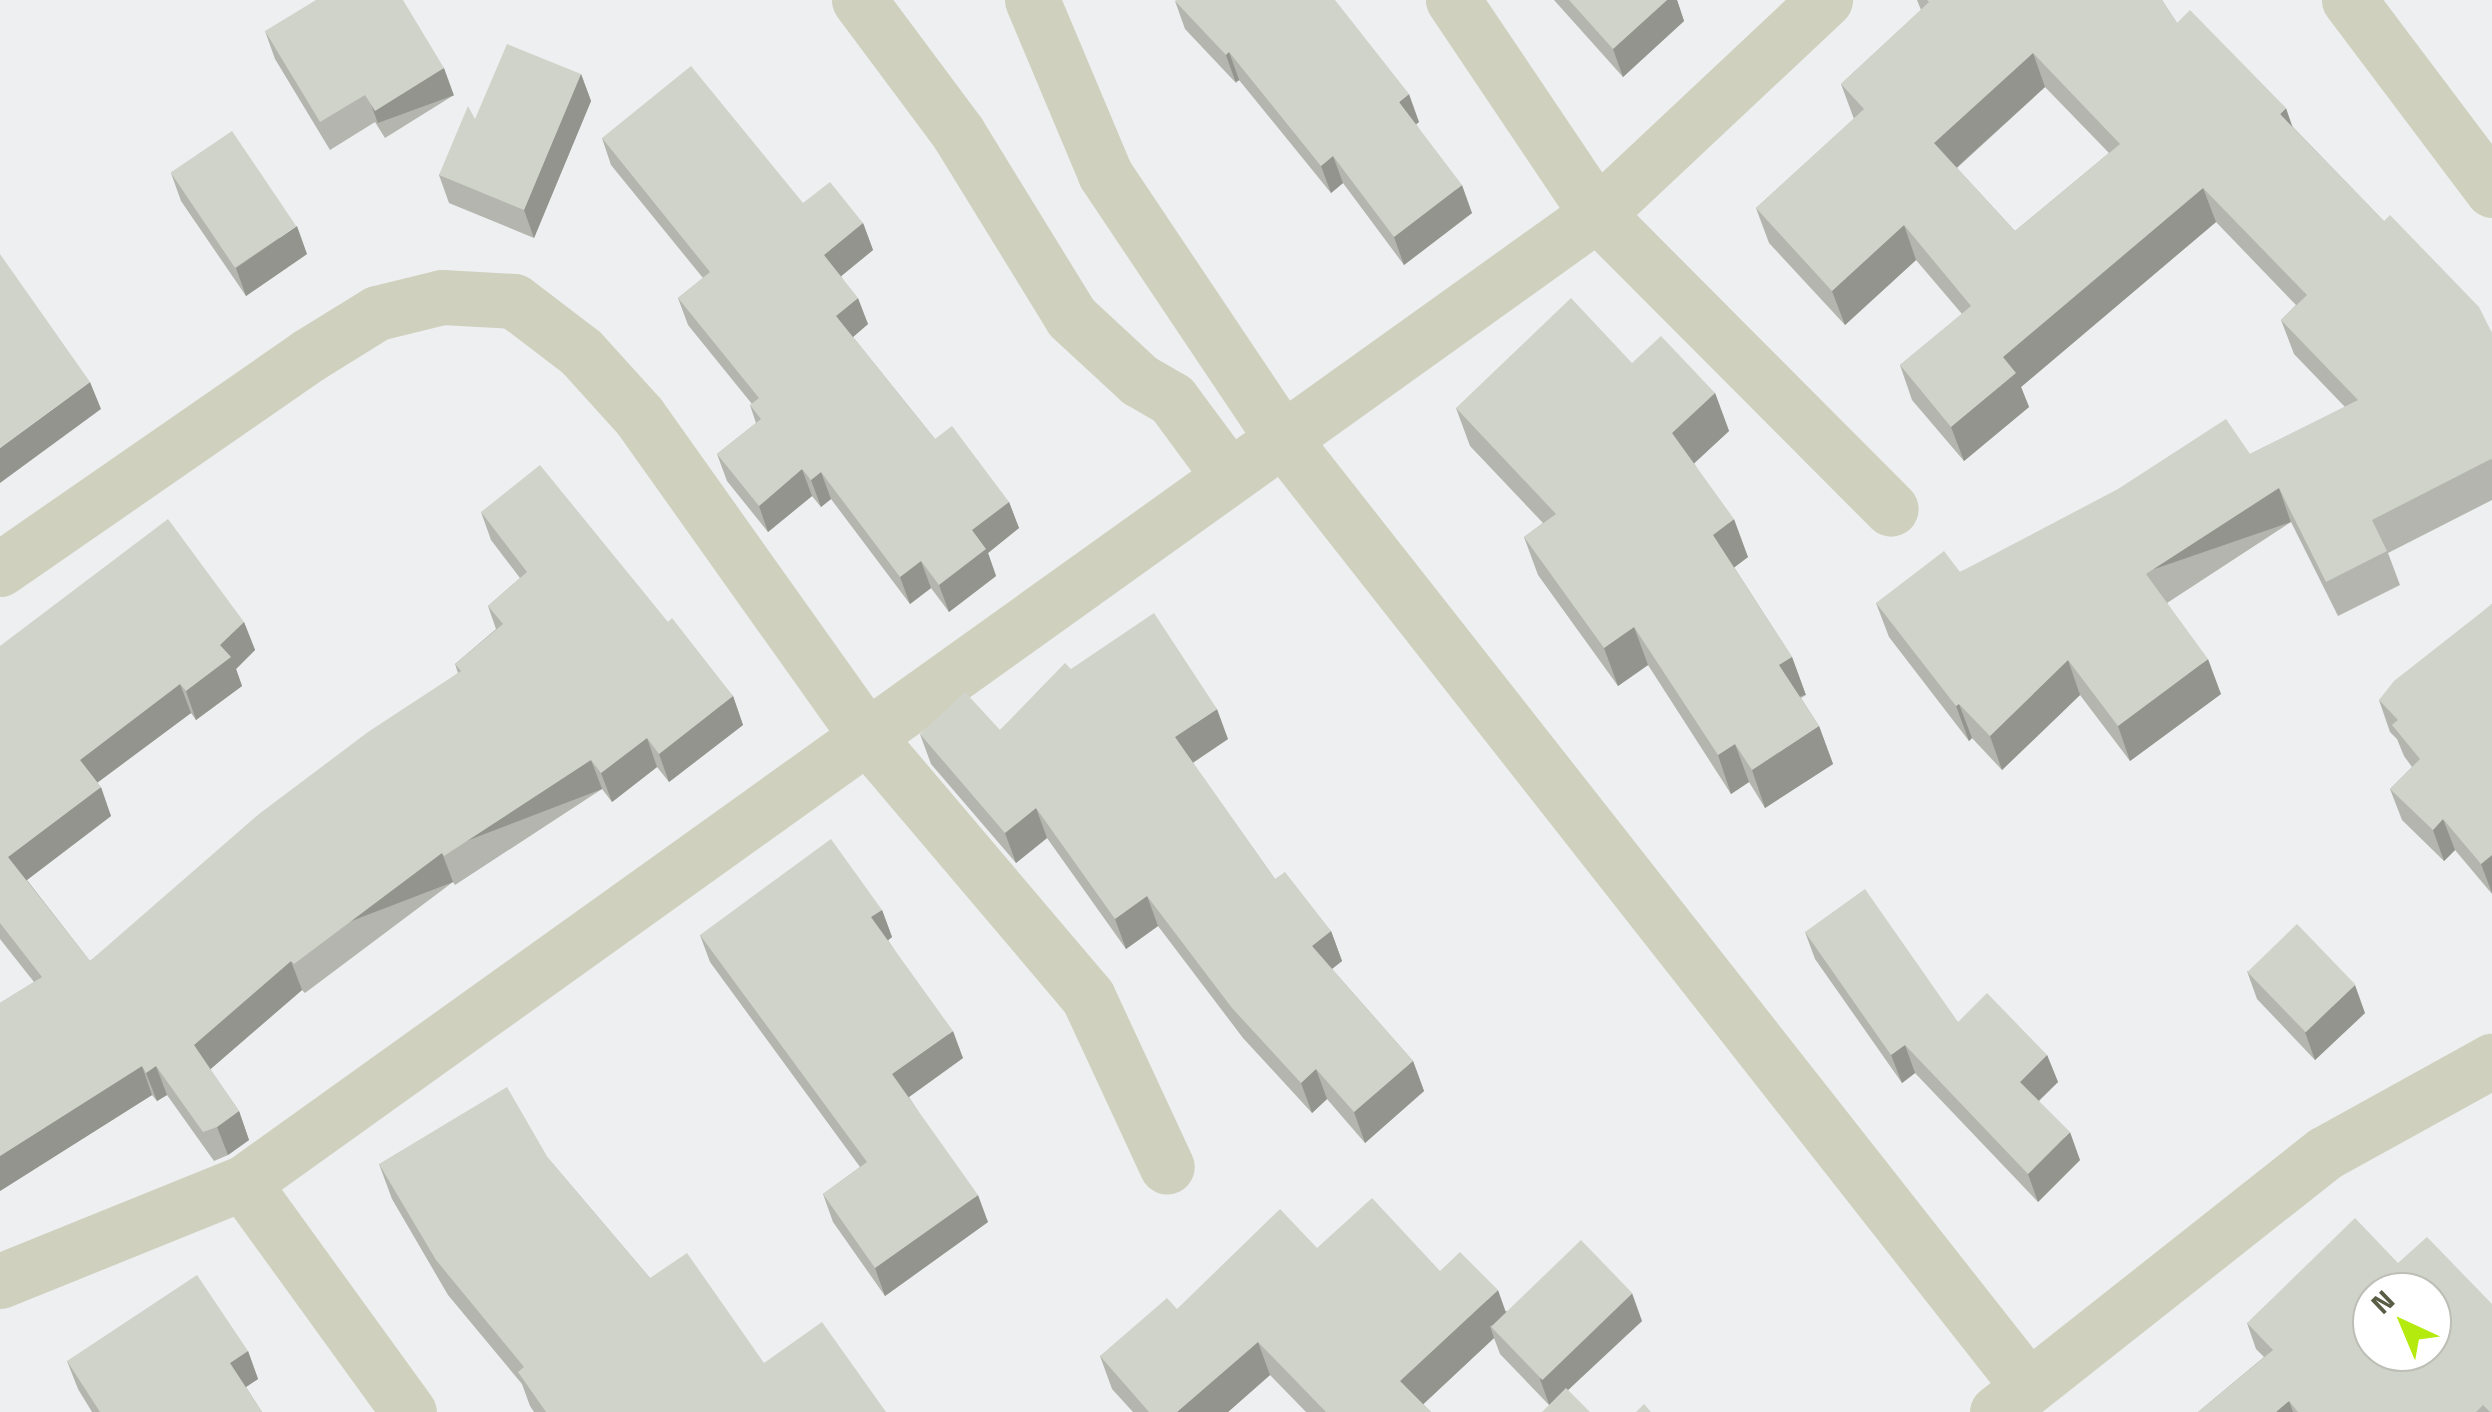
<!DOCTYPE html>
<html>
<head>
<meta charset="utf-8">
<style>
  body { margin:0 }
  #map { position:relative; width:2492px; height:1412px; overflow:hidden; background:#eeeff1; font-family:"Titillium Web",sans-serif }
  div>[style] { position:absolute }
  [style*='--x'] { left:calc(var(--x)*1px); top:calc(var(--y)*1px); width:calc(var(--w)*1px); rotate:calc(var(--a)*1deg) }
  .minor>* { height:55px; margin:-27.5px; padding:0 27.5px; transform-origin:27.5px; border-radius:27.5px; background:#cfd1be }
  .wall>* { inset:0; background:#b3b5ae }
  .shaded-wall>* { inset:0; background:#92948d; transform-origin:0 0 }
  .building>* { inset:0; background:#d0d3ca; transform-origin:0 0 }
  span { translate:-50% -50%; white-space:nowrap; text-align:center; line-height:1.15; -webkit-text-stroke:8px #fff; paint-order:stroke }
  .north { position:absolute; left:2352px; top:1272px; width:100px; height:100px; box-sizing:border-box; background:#fff; border:2px solid #bdbeb5; border-radius:50%; rotate:316deg; font-size:28px; font-weight:700; line-height:40px; text-align:center; color:#595d45 }
  .north::after { content:''; display:block; margin:auto; width:35px; height:45px; background:#b5ea0f; clip-path:polygon(50% 0,100% 100%,50% 72%,0 100%) }
</style>
</head>
<body>
<div id="map">
  <div class="minor">
    <i style="--x:859;--y:0;--w:166;--a:53.3"></i>
    <i style="--x:958;--y:133;--w:216;--a:58.4"></i>
    <i style="--x:1071;--y:317;--w:93;--a:42.8"></i>
    <i style="--x:1139;--y:380;--w:38;--a:30"></i>
    <i style="--x:1172;--y:399;--w:96;--a:53.5"></i>
    <i style="--x:1032;--y:0;--w:189;--a:67.2"></i>
    <i style="--x:1105;--y:174;--w:318;--a:56.2"></i>
    <i style="--x:1282;--y:438;--w:1205;--a:51.81"></i>
    <i style="--x:1453;--y:0;--w:258;--a:56.1"></i>
    <i style="--x:1597;--y:214;--w:416;--a:45.1"></i>
    <i style="--x:2349;--y:0;--w:238;--a:53"></i>
    <i style="--x:0;--y:569;--w:376;--a:-34.7"></i>
    <i style="--x:309;--y:355;--w:80;--a:-31.7"></i>
    <i style="--x:377;--y:313;--w:67;--a:-13.8"></i>
    <i style="--x:442;--y:297;--w:72;--a:3.2"></i>
    <i style="--x:514;--y:301;--w:84;--a:37.3"></i>
    <i style="--x:581;--y:352;--w:86;--a:47.8"></i>
    <i style="--x:639;--y:416;--w:390;--a:54.6"></i>
    <i style="--x:865;--y:734;--w:345;--a:49.7"></i>
    <i style="--x:1088;--y:997;--w:187;--a:65.1"></i>
    <i style="--x:243;--y:1183;--w:283;--a:54.1"></i>
    <i style="--x:0;--y:1281;--w:262;--a:-22"></i>
    <i style="--x:243;--y:1183;--w:1665;--a:-35.59"></i>
    <i style="--x:1597;--y:214;--w:313;--a:-43.2"></i>
    <i style="--x:1997;--y:1412;--w:418;--a:-38.3"></i>
    <i style="--x:2325;--y:1153;--w:191;--a:-28.9"></i>
  </div>
  <div class="wall">
    <i style="clip-path:polygon(1554px 0,1677px 0,1684px 21px,1623px 77px)"></i>
    <i style="clip-path:polygon(evenodd,1917px 0,2162px 0,2177px 23px,2292px 126px,2492px 333px,2492px 500px,2388px 553px,2400px 585px,2338px 616px,2291px 522px,2167px 603px,2221px 694px,2130px 761px,2080px 695px,2002px 770px,1972px 738px,1969px 741px,1889px 637px,1876px 603px,1960px 572px,2250px 454px,2345px 407px,2294px 354px,2281px 320px,2296px 305px,2216px 222px,2021px 387px,2029px 407px,1964px 461px,1912px 400px,1900px 365px,1962px 314px,1916px 260px,1845px 325px,1769px 243px,1756px 208px,1854px 119px,1841px 84px,1921px 10px,1917px 0,2045px 87px,2109px 153px,2015px 231px,1957px 168px,2045px 87px)"></i>
    <i style="clip-path:polygon(1175px 1px,1419px 122px,1416px 124px,1472px 213px,1404px 265px,1343px 183px,1331px 193px,1239px 80px,1236px 83px,1185px 29px)"></i>
    <i style="clip-path:polygon(265px 31px,454px 95px,385px 138px,375px 122px,330px 150px,275px 59px)"></i>
    <i style="clip-path:polygon(581px 74px,591px 101px,534px 238px,449px 203px,439px 175px,475px 119px)"></i>
    <i style="clip-path:polygon(602px 138px,863px 223px,873px 250px,841px 276px,868px 324px,853px 337px,935px 439px,1009px 502px,1019px 528px,988px 553px,996px 576px,949px 612px,931px 588px,910px 604px,831px 499px,821px 507px,812px 496px,768px 532px,727px 481px,717px 454px,756px 423px,750px 405px,752px 404px,688px 325px,678px 298px,703px 278px,611px 165px)"></i>
    <i style="clip-path:polygon(171px 173px,307px 254px,246px 296px,181px 201px)"></i>
    <i style="clip-path:polygon(1632px 363px,1715px 393px,1729px 431px,1694px 463px,1748px 557px,1734px 567px,1792px 657px,1806px 695px,1801px 698px,1819px 726px,1833px 764px,1765px 808px,1749px 782px,1731px 794px,1648px 665px,1618px 686px,1538px 575px,1524px 537px,1543px 523px,1470px 446px,1456px 408px)"></i>
    <i style="clip-path:polygon(481px 512px,668px 622px,733px 696px,743px 725px,669px 782px,657px 767px,612px 802px,602px 789px,455px 885px,453px 882px,305px 993px,302px 990px,210px 1069px,239px 1111px,249px 1140px,228px 1155px,214px 1161px,167px 1095px,157px 1101px,152px 1095px,0 1191px,0 1003px,34px 982px,0 939px,0 646px,244px 622px,255px 650px,236px 669px,242px 686px,196px 720px,191px 713px,97px 783px,111px 816px,27px 880px,90px 961px,458px 673px,455px 664px,496px 629px,488px 606px,520px 578px,491px 540px)"></i>
    <i style="clip-path:polygon(2492px 604px,2492px 894px,2455px 850px,2444px 861px,2402px 820px,2390px 789px,2412px 767px,2404px 756px,2397px 739px,2390px 732px,2379px 700px)"></i>
    <i style="clip-path:polygon(1071px 669px,1228px 739px,1193px 763px,1275px 879px,1331px 931px,1342px 961px,1332px 969px,1413px 1061px,1424px 1091px,1365px 1143px,1327px 1099px,1312px 1113px,1243px 1038px,1158px 926px,1126px 949px,1047px 838px,1016px 863px,931px 764px,920px 734px,1000px 730px)"></i>
    <i style="clip-path:polygon(882px 910px,892px 937px,888px 940px,963px 1058px,909px 1097px,988px 1222px,885px 1296px,833px 1222px,823px 1194px,860px 1167px,710px 962px,700px 935px)"></i>
    <i style="clip-path:polygon(1805px 932px,1958px 1022px,2047px 1055px,2058px 1082px,2039px 1101px,2080px 1160px,2038px 1202px,1915px 1073px,1902px 1083px,1815px 959px)"></i>
    <i style="clip-path:polygon(2247px 971px,2365px 1013px,2315px 1060px,2257px 999px)"></i>
    <i style="clip-path:polygon(548px 1158px,650px 1278px,764px 1363px,886px 1412px,534px 1412px,530px 1406px,522px 1384px,448px 1295px,392px 1199px,379px 1164px)"></i>
    <i style="clip-path:polygon(2398px 1263px,2492px 1412px,2198px 1412px,2264px 1357px,2256px 1349px,2247px 1323px)"></i>
    <i style="clip-path:polygon(1440px 1271px,1505px 1311px,1642px 1321px,1549px 1405px,1500px 1354px,1494px 1338px,1423px 1404px,1431px 1412px,1306px 1412px,1270px 1375px,1228px 1412px,1133px 1412px,1112px 1389px,1100px 1356px,1177px 1309px)"></i>
    <i style="clip-path:polygon(248px 1351px,258px 1379px,246px 1387px,262px 1412px,92px 1412px,78px 1389px,67px 1361px)"></i>
  </div>
  <div class="shaded-wall">
    <i style="clip-path:polygon(1667px 0,1677px 0,1684px 21px,1623px 77px,1613px 49px)"></i>
    <i style="left:1229px;top:52px;width:30px;height:4px;rotate:70deg"></i>
    <i style="clip-path:polygon(2033px 53px,2045px 87px,1946px 177px,1934px 143px)"></i>
    <i style="left:444px;top:68px;width:29px;height:81px;rotate:70deg"></i>
    <i style="clip-path:polygon(581px 74px,591px 101px,534px 238px,524px 210px)"></i>
    <i style="clip-path:polygon(1409px 94px,1419px 122px,1409px 130px,1399px 102px)"></i>
    <i style="clip-path:polygon(2286px 108px,2298px 143px,2280px 114px)"></i>
    <i style="clip-path:polygon(1333px 156px,1343px 183px,1331px 193px,1321px 166px)"></i>
    <i style="clip-path:polygon(1462px 185px,1472px 213px,1404px 265px,1394px 237px)"></i>
    <i style="clip-path:polygon(2203px 188px,2216px 222px,2021px 387px,2029px 407px,1964px 461px,1951px 427px,2003px 357px)"></i>
    <i style="clip-path:polygon(863px 223px,873px 250px,834px 282px,824px 255px)"></i>
    <i style="clip-path:polygon(1904px 225px,1916px 260px,1845px 325px,1832px 291px)"></i>
    <i style="clip-path:polygon(297px 226px,307px 254px,246px 296px,236px 268px)"></i>
    <i style="clip-path:polygon(858px 298px,868px 324px,846px 343px,836px 316px)"></i>
    <i style="clip-path:polygon(90px 382px,101px 409px,0 483px,0 448px)"></i>
    <i style="clip-path:polygon(1715px 393px,1729px 431px,1686px 471px,1672px 433px)"></i>
    <i style="clip-path:polygon(802px 469px,812px 496px,768px 532px,759px 506px)"></i>
    <i style="clip-path:polygon(821px 472px,831px 499px,821px 507px,811px 480px)"></i>
    <i style="left:2279px;top:488px;width:36px;height:158px;rotate:71deg"></i>
    <i style="clip-path:polygon(1009px 502px,1019px 528px,988px 553px,996px 576px,949px 612px,939px 585px,972px 530px)"></i>
    <i style="clip-path:polygon(1734px 519px,1748px 557px,1727px 573px,1713px 535px)"></i>
    <i style="clip-path:polygon(921px 561px,931px 588px,910px 604px,900px 577px)"></i>
    <i style="clip-path:polygon(244px 622px,255px 650px,236px 669px,242px 686px,196px 720px,186px 691px,220px 645px)"></i>
    <i style="clip-path:polygon(1634px 627px,1648px 665px,1618px 686px,1604px 648px)"></i>
    <i style="left:1792px;top:657px;width:40px;height:15px;rotate:70deg"></i>
    <i style="clip-path:polygon(2208px 659px,2221px 694px,2130px 761px,2118px 726px)"></i>
    <i style="clip-path:polygon(2068px 660px,2080px 695px,2002px 770px,1990px 736px)"></i>
    <i style="clip-path:polygon(180px 684px,191px 713px,90px 788px,80px 760px)"></i>
    <i style="clip-path:polygon(733px 696px,743px 725px,669px 782px,659px 754px)"></i>
    <i style="clip-path:polygon(1959px 704px,1972px 738px,1969px 741px,1956px 706px)"></i>
    <i style="clip-path:polygon(1217px 709px,1228px 739px,1186px 767px,1175px 737px)"></i>
    <i style="clip-path:polygon(1819px 726px,1833px 764px,1765px 808px,1752px 770px)"></i>
    <i style="clip-path:polygon(647px 738px,657px 767px,612px 802px,601px 773px)"></i>
    <i style="clip-path:polygon(1735px 744px,1749px 782px,1731px 794px,1718px 755px)"></i>
    <i style="left:591px;top:760px;width:31px;height:176px;rotate:69deg"></i>
    <i style="clip-path:polygon(101px 787px,111px 816px,19px 886px,8px 857px)"></i>
    <i style="clip-path:polygon(1036px 808px,1047px 838px,1016px 863px,1005px 833px)"></i>
    <i style="clip-path:polygon(2443px 819px,2455px 850px,2444px 861px,2433px 830px)"></i>
    <i style="left:442px;top:853px;width:31px;height:185px;rotate:69deg"></i>
    <i style="clip-path:polygon(2492px 855px,2492px 893px,2481px 864px)"></i>
    <i style="clip-path:polygon(1147px 896px,1158px 926px,1126px 949px,1115px 919px)"></i>
    <i style="clip-path:polygon(882px 910px,892px 937px,882px 945px,871px 917px)"></i>
    <i style="clip-path:polygon(1331px 931px,1342px 961px,1323px 976px,1312px 946px)"></i>
    <i style="clip-path:polygon(291px 961px,302px 990px,205px 1074px,194px 1045px)"></i>
    <i style="clip-path:polygon(2355px 985px,2365px 1013px,2315px 1060px,2305px 1032px)"></i>
    <i style="clip-path:polygon(953px 1031px,963px 1058px,902px 1102px,892px 1074px)"></i>
    <i style="clip-path:polygon(1905px 1045px,1915px 1073px,1902px 1083px,1891px 1055px)"></i>
    <i style="clip-path:polygon(2047px 1055px,2058px 1082px,2030px 1109px,2020px 1082px)"></i>
    <i style="clip-path:polygon(1413px 1061px,1424px 1091px,1365px 1143px,1354px 1112px)"></i>
    <i style="clip-path:polygon(142px 1066px,152px 1095px,0 1191px,0 1156px)"></i>
    <i style="clip-path:polygon(156px 1066px,167px 1095px,157px 1101px,146px 1073px)"></i>
    <i style="clip-path:polygon(1316px 1069px,1327px 1099px,1312px 1113px,1301px 1083px)"></i>
    <i style="clip-path:polygon(239px 1111px,249px 1140px,228px 1155px,217px 1127px)"></i>
    <i style="clip-path:polygon(2070px 1132px,2080px 1160px,2038px 1202px,2028px 1174px)"></i>
    <i style="clip-path:polygon(978px 1195px,988px 1222px,885px 1296px,875px 1268px)"></i>
    <i style="clip-path:polygon(1498px 1290px,1510px 1324px,1490px 1326px,1494px 1338px,1415px 1412px,1400px 1381px)"></i>
    <i style="clip-path:polygon(1632px 1293px,1642px 1321px,1550px 1407px,1540px 1379px)"></i>
    <i style="clip-path:polygon(1258px 1342px,1270px 1375px,1228px 1412px,1177px 1412px)"></i>
    <i style="clip-path:polygon(248px 1351px,258px 1379px,240px 1391px,230px 1363px)"></i>
    <i style="clip-path:polygon(2289px 1401px,2293px 1412px,2276px 1412px)"></i>
  </div>
  <div class="building">
    <i style="clip-path:polygon(316px 0,403px 0,444px 68px,375px 111px,365px 95px,320px 122px,265px 31px)"></i>
    <i style="clip-path:polygon(1176px 0,1335px 0,1409px 94px,1399px 102px,1462px 185px,1394px 237px,1333px 156px,1321px 166px,1229px 52px,1226px 55px,1175px 1px)"></i>
    <i style="clip-path:polygon(1569px 0,1667px 0,1613px 49px)"></i>
    <i style="clip-path:polygon(evenodd,1927px 0,2162px 0,2177px 23px,2190px 10px,2286px 108px,2280px 114px,2384px 221px,2390px 215px,2479px 307px,2492px 333px,2492px 460px,2491px 459px,2372px 520px,2387px 551px,2326px 582px,2279px 488px,2146px 574px,2208px 659px,2118px 726px,2068px 660px,1990px 736px,1959px 704px,1956px 706px,1876px 603px,1944px 551px,1960px 572px,2118px 489px,2226px 419px,2250px 454px,2358px 400px,2281px 320px,2307px 295px,2203px 188px,2003px 357px,2016px 373px,1951px 427px,1900px 365px,1971px 306px,1904px 225px,1832px 291px,1756px 208px,1864px 109px,1841px 84px,1929px 2px,1927px 0,2033px 53px,2120px 144px,2015px 231px,1934px 143px,2033px 53px)"></i>
    <i style="clip-path:polygon(507px 44px,581px 74px,524px 210px,439px 175px,468px 106px,475px 119px)"></i>
    <i style="clip-path:polygon(691px 66px,803px 203px,830px 182px,863px 223px,824px 255px,858px 298px,836px 316px,935px 439px,952px 426px,1009px 502px,972px 530px,986px 549px,939px 585px,921px 561px,900px 577px,821px 472px,811px 480px,802px 469px,759px 506px,717px 454px,761px 419px,750px 405px,759px 398px,678px 298px,710px 272px,602px 138px)"></i>
    <i style="left:232px;top:131px;width:115px;height:74px;rotate:56deg"></i>
    <i style="clip-path:polygon(0 254px,90px 382px,0 448px)"></i>
    <i style="clip-path:polygon(1571px 298px,1632px 363px,1661px 336px,1715px 393px,1672px 433px,1734px 519px,1713px 535px,1792px 657px,1779px 665px,1819px 726px,1752px 770px,1735px 744px,1718px 755px,1634px 627px,1604px 648px,1524px 537px,1556px 514px,1456px 408px)"></i>
    <i style="clip-path:polygon(540px 465px,668px 622px,672px 618px,733px 696px,659px 754px,647px 738px,601px 773px,591px 760px,444px 856px,442px 853px,294px 964px,291px 961px,194px 1045px,239px 1111px,217px 1127px,203px 1132px,156px 1066px,146px 1073px,142px 1066px,0 1156px,0 1003px,42px 977px,0 923px,0 646px,168px 519px,244px 622px,220px 645px,231px 657px,186px 691px,180px 684px,80px 760px,101px 787px,8px 857px,90px 961px,259px 814px,368px 732px,461px 671px,455px 664px,503px 624px,488px 606px,527px 572px,481px 512px)"></i>
    <i style="clip-path:polygon(2492px 604px,2492px 855px,2481px 864px,2443px 819px,2433px 830px,2390px 789px,2420px 759px,2392px 725px,2398px 720px,2379px 700px,2394px 681px)"></i>
    <i style="clip-path:polygon(1154px 613px,1217px 709px,1175px 737px,1275px 879px,1285px 872px,1331px 931px,1312px 946px,1413px 1061px,1354px 1112px,1316px 1069px,1301px 1083px,1232px 1008px,1147px 896px,1115px 919px,1036px 808px,1005px 833px,920px 734px,965px 692px,1000px 730px,1065px 663px,1071px 669px)"></i>
    <i style="clip-path:polygon(831px 839px,882px 910px,871px 917px,953px 1031px,892px 1074px,978px 1195px,875px 1268px,823px 1194px,867px 1162px,700px 935px)"></i>
    <i style="clip-path:polygon(1865px 889px,1958px 1022px,1987px 993px,2047px 1055px,2020px 1082px,2070px 1132px,2028px 1174px,1905px 1045px,1891px 1055px,1805px 932px)"></i>
    <i style="left:2297px;top:924px;width:84px;height:69px;rotate:46deg"></i>
    <i style="clip-path:polygon(507px 1087px,548px 1158px,650px 1278px,687px 1253px,764px 1363px,822px 1322px,886px 1412px,546px 1412px,518px 1372px,524px 1367px,436px 1260px,379px 1164px)"></i>
    <i style="clip-path:polygon(1372px 1198px,1440px 1271px,1460px 1252px,1498px 1290px,1400px 1381px,1431px 1412px,1326px 1412px,1258px 1342px,1177px 1412px,1149px 1412px,1100px 1356px,1167px 1298px,1177px 1309px,1280px 1209px,1317px 1248px)"></i>
    <i style="clip-path:polygon(evenodd,2355px 1218px,2398px 1263px,2427px 1237px,2492px 1304px,2492px 1412px,2490px 1412px,2483px 1405px,2476px 1412px,2298px 1412px,2289px 1401px,2276px 1412px,2198px 1412px,2273px 1350px,2247px 1323px,2355px 1218px,2372px 1292px,2432px 1292px,2432px 1352px,2372px 1352px,2372px 1292px)"></i>
    <i style="left:1581px;top:1240px;width:74px;height:125px;rotate:46deg"></i>
    <i style="clip-path:polygon(197px 1275px,248px 1351px,230px 1363px,262px 1412px,100px 1412px,67px 1361px)"></i>
    <i style="clip-path:polygon(1566px 1388px,1590px 1412px,1542px 1412px)"></i>
    <i style="clip-path:polygon(1644px 1404px,1651px 1412px,1636px 1412px)"></i>
  </div>
  <div class="north">N</div>
</div>
</body>
</html>
